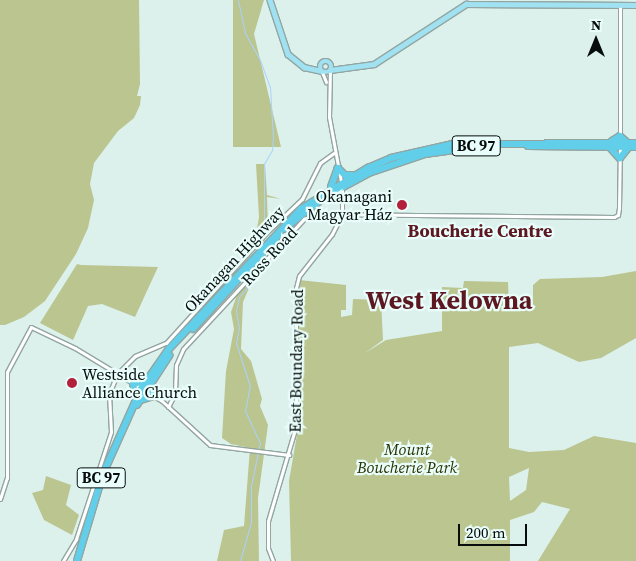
<!DOCTYPE html>
<html>
<head>
<meta charset="utf-8">
<style>
  body { margin:0 }
  #map { position:relative; width:636px; height:561px; overflow:hidden; background:#dcf0ec; font-family:"Source Serif 4",serif }
  div>[style] { position:absolute }
  [style*='--x'] { left:calc(var(--x)*1px); top:calc(var(--y)*1px); width:calc(var(--w)*1px); rotate:calc(var(--a)*1deg) }
  .green>* { inset:0; background:#bac590 }
  .stream>* { height:1px; margin:-0.5px; padding:0 0.5px; transform-origin:0.5px; border-radius:0.5px; background:#aad3fe }
  .roads { filter:drop-shadow(1px 0 #92a5a1) drop-shadow(-1px 0 #92a5a1) drop-shadow(0 1px #92a5a1) drop-shadow(0 -1px #92a5a1) }
  .minor>* { height:3px; margin:-1.5px; padding:0 1.5px; transform-origin:1.5px; border-radius:1.5px; background:#fff }
  .major>* { height:4.5px; margin:-2.25px; padding:0 2.25px; transform-origin:2.25px; border-radius:2.25px; background:#a1e2f2 }
  .major>.ring { margin:-2.25px; padding:0; box-sizing:content-box; background:none; border:4.5px solid #a1e2f2; border-radius:50% }
  .highway>* { height:5.5px; margin:-2.75px; padding:0 2.75px; transform-origin:2.75px; border-radius:2.75px; background:#62cfea }
  .dots>* { width:14px; height:14px; translate:-50% -50%; box-sizing:border-box; border:2px solid #e9fdfa; border-radius:50% }
  span { translate:-50% -50%; white-space:nowrap; text-align:center; line-height:1.15; -webkit-text-stroke:4.5px #e9fdfa; paint-order:stroke }
  .shield-label span { padding:1px 4px; background:#e9fdfa; border:1px solid; border-radius:4px; -webkit-text-stroke-width:0 }
  .shield-label { font-size:15px; color:#060d0c; font-weight:700 }
  .poi-label { font-size:16px; color:#060d0c }
  .right { translate:-100% -50%; text-align:right }
  .left { translate:0 -50%; text-align:left }
  .street-label { font-size:16px; color:#060d0c }
  .park-label { font-size:16px; color:#2d3300; font-style:italic }
  .neighbourhood-label { font-size:18px; color:#5c1720; font-weight:700 }
  .town-label { font-size:26px; color:#5c1720; font-weight:700 }
  .north { position:absolute; left:571px; top:15px; width:50px; height:50px; -webkit-text-stroke:4px #e9fdfa; paint-order:stroke; rotate:0deg; font-size:14px; font-weight:700; line-height:20px; text-align:center; color:#060d0c }
  .north::after { content:''; display:block; margin:auto; width:18px; height:22px; background:#060d0c; clip-path:polygon(50% 0,100% 100%,50% 72%,0 100%) }
  .scale { position:absolute; left:458px; top:524px; width:69px; height:22px; box-sizing:border-box; border:2px solid #060d0c; border-top:0; padding-left:6px; font-size:15px; line-height:18px; white-space:nowrap; color:#060d0c; -webkit-text-stroke:4px #e9fdfa; paint-order:stroke }
</style>
</head>
<body>
<div id="map">
  <div class="green">
    <i style="clip-path:polygon(0 0,139px 0,140px 84px,137px 96px,141px 96px,140px 105px,134px 118px,118px 131px,94px 163px,90px 184px,94px 200px,88px 228px,76px 254px,45px 301px,24px 317px,5px 325px,0 325px)"></i>
    <i style="clip-path:polygon(233px 0,264px 0,254px 34px,281px 147px,233px 147px)"></i>
    <i style="clip-path:polygon(256px 164px,265px 164px,267px 195px,281px 199px,267px 197px,268px 227px,255px 241px,259px 217px)"></i>
    <i style="clip-path:polygon(77px 264px,81px 265px,158px 267px,135px 317px,102px 304px,88px 306px,73px 340px,40px 323px)"></i>
    <i style="clip-path:polygon(evenodd,636px 271px,636px 338px,601px 358px,579px 362px,538px 343px,509px 347px,509px 448px,529px 452px,564px 450px,594px 436px,636px 443px,636px 561px,538px 561px,570px 509px,542px 502px,534px 512px,510px 520px,510px 561px,291px 561px,289px 481px,299px 423px,299px 364px,294px 364px,294px 302px,299px 280px,346px 285px,346px 310px,341px 310px,341px 317px,352px 315px,353px 299px,381px 300px,383px 340px,365px 353px,386px 340px,442px 331px,442px 287px,463px 288px,464px 281px,508px 282px,509px 307px,533px 299px,533px 285px,540px 279px,602px 277px,636px 271px,529px 468px,526px 490px,510px 501px,509px 477px,529px 468px)"></i>
    <i style="clip-path:polygon(255px 274px,243px 302px,241px 349px,251px 361px,262px 399px,260px 406px,268px 425px,258px 498px,259px 561px,217px 561px,224px 530px,244px 526px,250px 448px,231px 444px,222px 438px,226px 371px,234px 329px,231px 312px,238px 292px)"></i>
    <i style="clip-path:polygon(46px 476px,71px 485px,66px 505px,79px 515px,72px 535px,44px 520px,32px 493px,43px 490px)"></i>
  </div>
  <div class="stream">
    <i style="--x:238;--y:0;--w:34;--a:78"></i>
    <i style="--x:245;--y:33;--w:31;--a:61"></i>
    <i style="--x:260;--y:60;--w:29;--a:70"></i>
    <i style="--x:270;--y:87;--w:50;--a:86.6"></i>
    <i style="--x:273;--y:137;--w:13;--a:94"></i>
    <i style="--x:272;--y:150;--w:16;--a:120"></i>
    <i style="--x:264;--y:164;--w:68;--a:90"></i>
    <i style="--x:264;--y:236;--w:9;--a:84"></i>
    <i style="--x:240;--y:561;--w:41;--a:-74.2"></i>
    <i style="--x:251;--y:522;--w:36;--a:-90"></i>
    <i style="--x:251;--y:486;--w:44;--a:-78.2"></i>
    <i style="--x:260;--y:443;--w:35;--a:-115"></i>
    <i style="--x:245;--y:411;--w:25;--a:-79"></i>
    <i style="--x:250;--y:386;--w:45;--a:-108"></i>
    <i style="--x:236;--y:343;--w:15;--a:-79"></i>
    <i style="--x:239;--y:328;--w:17;--a:-100"></i>
    <i style="--x:236;--y:311;--w:14;--a:-78"></i>
    <i style="--x:239;--y:297;--w:43;--a:-47.8"></i>
    <i style="--x:268;--y:265;--w:14;--a:-94"></i>
  </div>
  <div class="roads">
    <div class="minor">
      <i style="--x:322;--y:72;--w:11;--a:68"></i>
      <i style="--x:620;--y:137;--w:132;--a:-90"></i>
      <i style="--x:146;--y:392;--w:18;--a:29"></i>
      <i style="--x:162;--y:401;--w:65;--a:42.5"></i>
      <i style="--x:210;--y:445;--w:80;--a:7.2"></i>
      <i style="--x:168;--y:407;--w:16;--a:-63"></i>
      <i style="--x:175;--y:393;--w:28;--a:-88"></i>
      <i style="--x:176;--y:365;--w:17;--a:-66"></i>
      <i style="--x:183;--y:349;--w:178;--a:-47.1"></i>
      <i style="--x:304;--y:219;--w:14;--a:-21"></i>
      <i style="--x:317;--y:214;--w:297;--a:0.6"></i>
      <i style="--x:614;--y:217;--w:4;--a:-27"></i>
      <i style="--x:618;--y:215;--w:7;--a:-82"></i>
      <i style="--x:619;--y:208;--w:63;--a:-89.1"></i>
      <i style="--x:0;--y:499;--w:22;--a:-72"></i>
      <i style="--x:7;--y:478;--w:106;--a:-90"></i>
      <i style="--x:7;--y:372;--w:51;--a:-61.9"></i>
      <i style="--x:31;--y:327;--w:49;--a:25.5"></i>
      <i style="--x:75;--y:348;--w:77;--a:31.2"></i>
      <i style="--x:63;--y:561;--w:26;--a:-59"></i>
      <i style="--x:76;--y:539;--w:113;--a:-71.9"></i>
      <i style="--x:111;--y:432;--w:38;--a:-93"></i>
      <i style="--x:109;--y:394;--w:22;--a:-68"></i>
      <i style="--x:117;--y:374;--w:25;--a:-45"></i>
      <i style="--x:135;--y:356;--w:34;--a:-23"></i>
      <i style="--x:166;--y:343;--w:149;--a:-47.7"></i>
      <i style="--x:266;--y:233;--w:50;--a:-43.4"></i>
      <i style="--x:302;--y:199;--w:40;--a:-63.4"></i>
      <i style="--x:320;--y:163;--w:17;--a:-36"></i>
      <i style="--x:273;--y:561;--w:14;--a:-111"></i>
      <i style="--x:268;--y:548;--w:27;--a:-90"></i>
      <i style="--x:268;--y:521;--w:99;--a:-73.6"></i>
      <i style="--x:296;--y:426;--w:138;--a:-90"></i>
      <i style="--x:296;--y:288;--w:12;--a:-76"></i>
      <i style="--x:299;--y:276;--w:53;--a:-51.8"></i>
      <i style="--x:332;--y:234;--w:22;--a:-63"></i>
      <i style="--x:342;--y:214;--w:27;--a:-90"></i>
      <i style="--x:342;--y:187;--w:71;--a:-100.5"></i>
      <i style="--x:329;--y:117;--w:46;--a:-88.8"></i>
    </div>
    <div class="major">
      <i style="--x:270;--y:0;--w:57;--a:71.6"></i>
      <i style="--x:288;--y:54;--w:21;--a:39"></i>
      <i style="--x:304;--y:67;--w:17;--a:13"></i>
      <i class="ring" style="left:320px;top:61px;width:7.5px;height:7.5px"></i>
      <i style="--x:330;--y:70;--w:44;--a:-7.8"></i>
      <i style="--x:374;--y:64;--w:110;--a:-33.1"></i>
      <i style="--x:466;--y:4;--w:170;--a:0.3"></i>
    </div>
    <div class="highway">
      <i style="--x:612;--y:141;--w:9;--a:-32"></i>
      <i style="--x:620;--y:136;--w:11;--a:41"></i>
      <i style="--x:528;--y:146;--w:108;--a:0.5"></i>
      <i style="--x:610;--y:147;--w:15;--a:48"></i>
      <i style="--x:620;--y:158;--w:14;--a:-51"></i>
      <i style="--x:338;--y:168;--w:10;--a:45"></i>
      <i style="--x:345;--y:175;--w:7;--a:0"></i>
      <i style="--x:331;--y:187;--w:20;--a:-70"></i>
      <i style="--x:329;--y:195;--w:15;--a:23"></i>
      <i style="--x:284;--y:229;--w:52;--a:-38"></i>
      <i style="--x:325;--y:197;--w:50;--a:-28.6"></i>
      <i style="--x:369;--y:173;--w:59;--a:-18.7"></i>
      <i style="--x:425;--y:154;--w:60;--a:-7.7"></i>
      <i style="--x:193;--y:329;--w:126;--a:-47.6"></i>
      <i style="--x:136;--y:398;--w:14;--a:-102"></i>
      <i style="--x:133;--y:384;--w:12;--a:-14"></i>
      <i style="--x:141;--y:400;--w:14;--a:-17"></i>
      <i style="--x:154;--y:396;--w:13;--a:-108"></i>
      <i style="--x:137;--y:405;--w:59;--a:-56.9"></i>
      <i style="--x:77;--y:561;--w:91;--a:-73.4"></i>
      <i style="--x:103;--y:474;--w:93;--a:-65.9"></i>
      <i style="--x:141;--y:389;--w:49;--a:-55"></i>
      <i style="--x:169;--y:349;--w:192;--a:-46.7"></i>
      <i style="--x:301;--y:209;--w:79;--a:-31.5"></i>
      <i style="--x:368;--y:168;--w:25;--a:-23"></i>
      <i style="--x:391;--y:158;--w:63;--a:-12.9"></i>
      <i style="--x:452;--y:144;--w:184;--a:-0.3"></i>
    </div>
  </div>
  <div class="dots">
    <i style="left:402px;top:205px;background:#b3203c"></i>
    <i style="left:72px;top:383px;background:#b3203c"></i>
  </div>
  <div class="shield-label">
    <span style="left:476px;top:146px">BC 97</span>
    <span style="left:101px;top:478px">BC 97</span>
  </div>
  <div class="poi-label">
    <span class="right" style="left:392px;top:205px">Okanagani<br>Magyar Ház</span>
    <span class="left" style="left:82px;top:383px">Westside<br>Alliance Church</span>
  </div>
  <div class="street-label">
    <span style="left:269px;top:256px;rotate:-47deg">Ross Road</span>
    <span style="left:234px;top:259px;rotate:-47deg">Okanagan Highway</span>
    <span style="left:296px;top:361px;rotate:-89deg">East Boundary Road</span>
  </div>
  <div class="park-label">
    <span style="left:407px;top:458px">Mount<br>Boucherie Park</span>
  </div>
  <div class="neighbourhood-label">
    <span style="left:480px;top:231px">Boucherie Centre</span>
  </div>
  <div class="town-label">
    <span style="left:449px;top:301px">West Kelowna</span>
  </div>
  <div class="north">N</div>
  <div class="scale">200 m</div>
</div>
</body>
</html>
